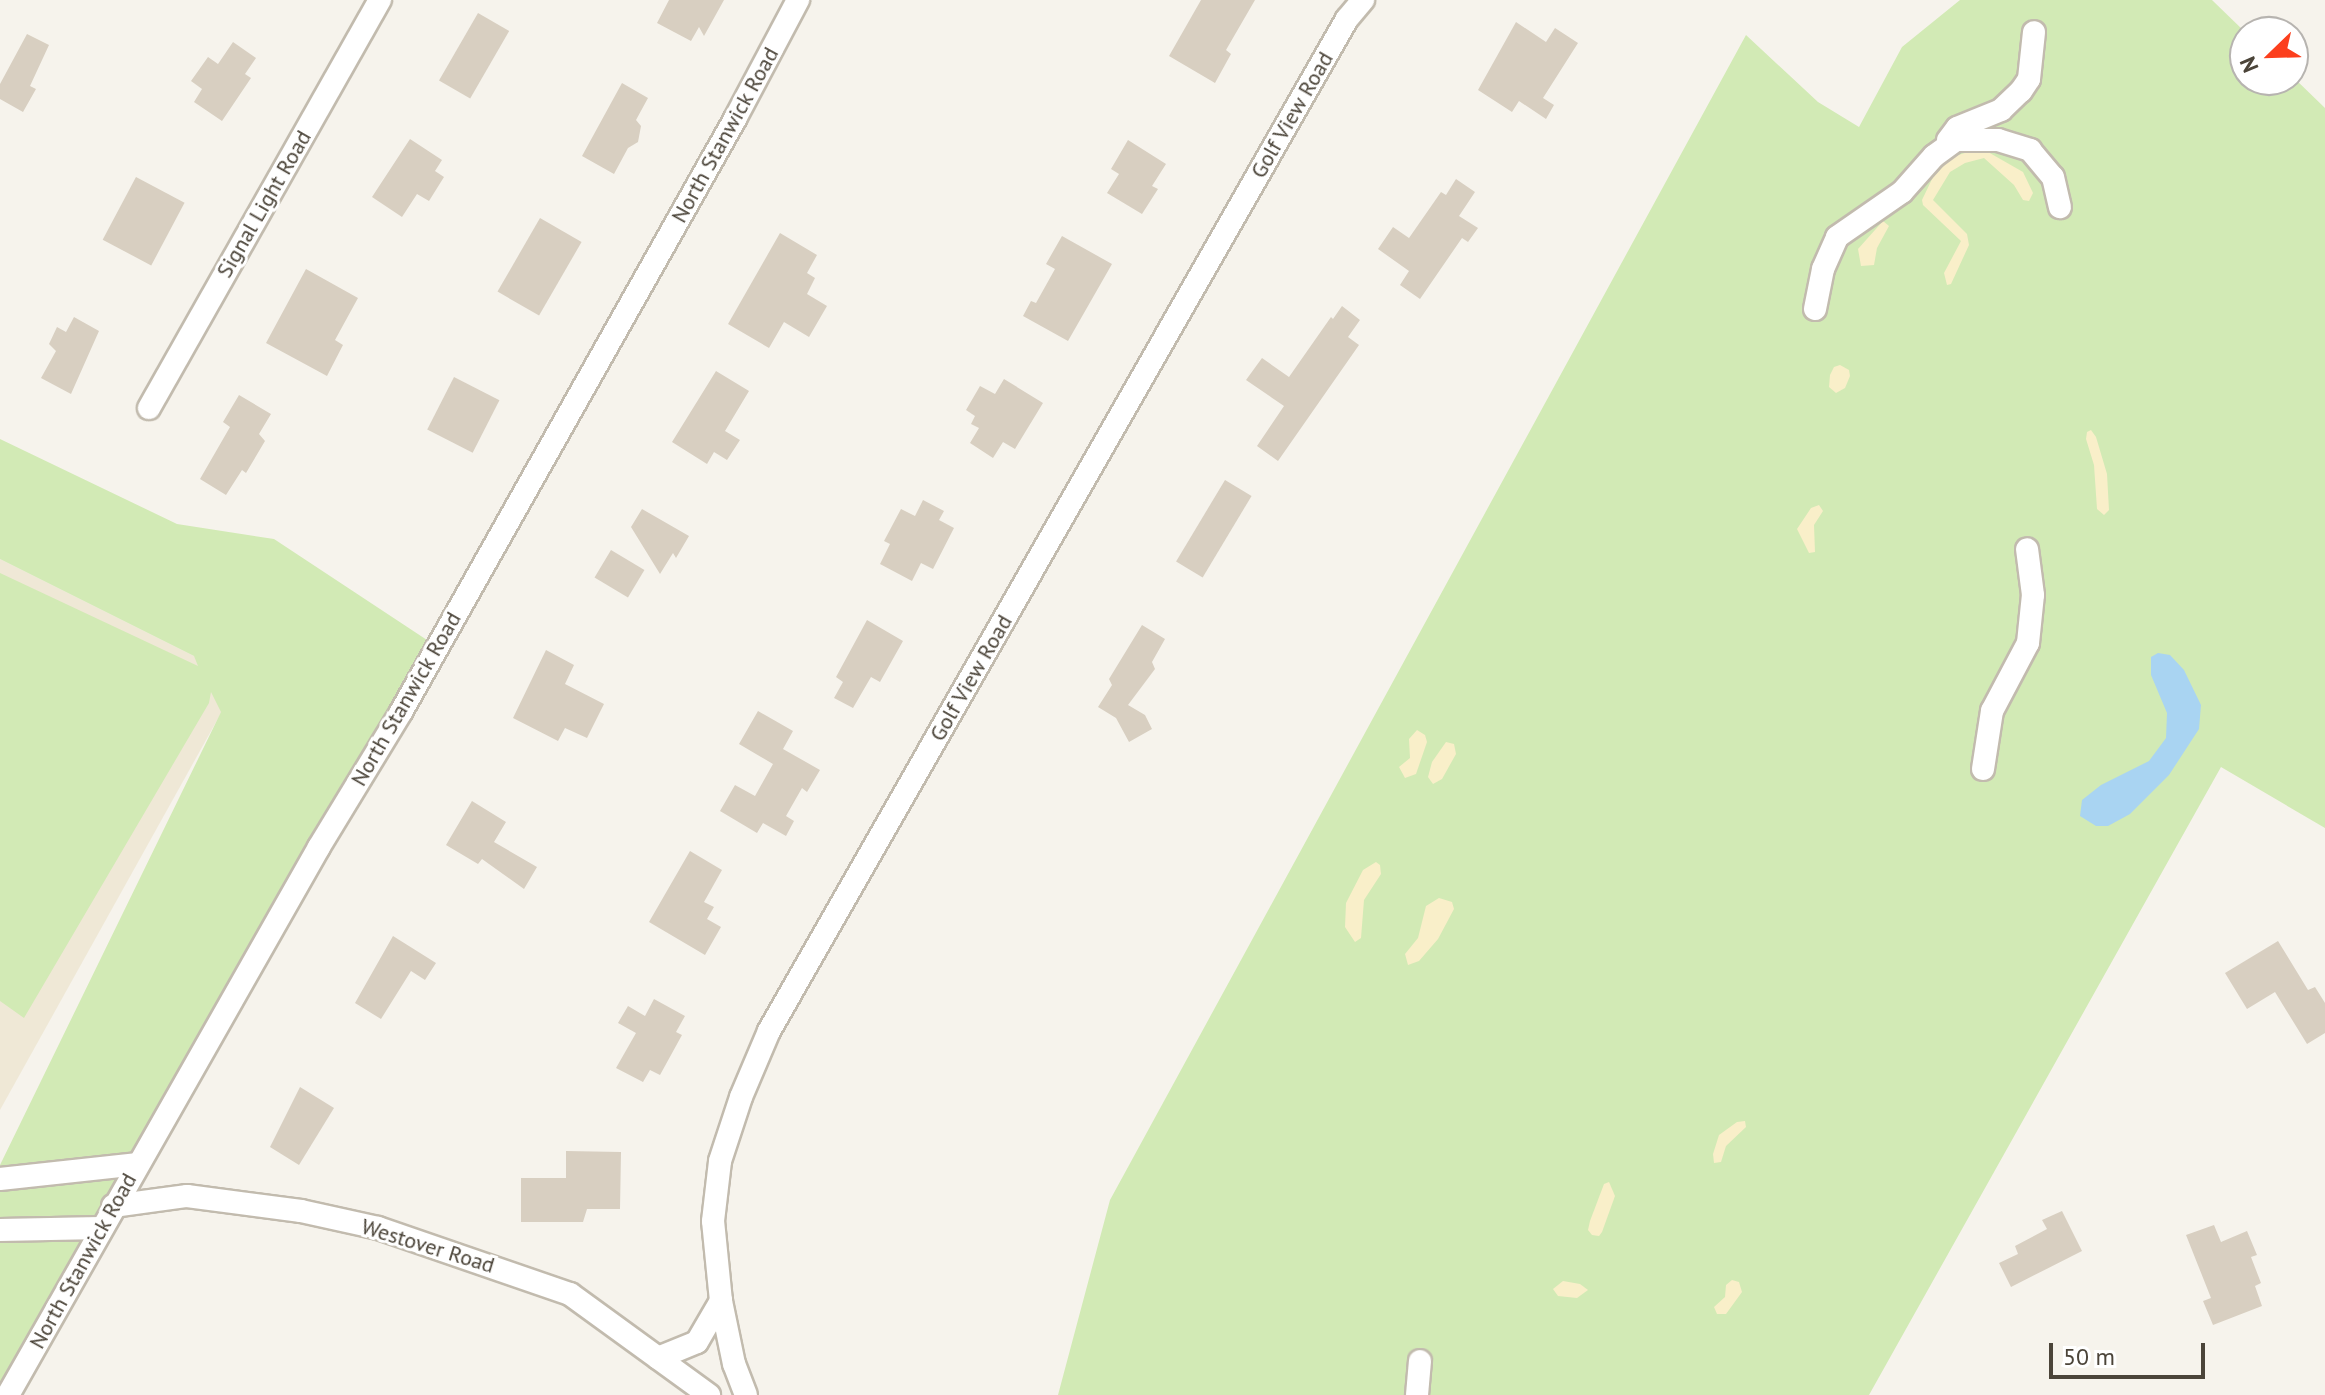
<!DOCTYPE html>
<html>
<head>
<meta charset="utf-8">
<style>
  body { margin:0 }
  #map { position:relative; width:2325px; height:1395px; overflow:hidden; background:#f6f3ec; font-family:"PT Sans",sans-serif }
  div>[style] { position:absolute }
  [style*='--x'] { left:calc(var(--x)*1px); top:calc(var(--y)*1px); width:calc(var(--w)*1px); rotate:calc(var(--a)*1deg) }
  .education>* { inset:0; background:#efe8d6 }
  .green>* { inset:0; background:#d2eab5 }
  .sand>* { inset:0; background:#f9efc9 }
  .water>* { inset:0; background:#a9d4f2 }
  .building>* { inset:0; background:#d8cfc1; transform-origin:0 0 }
  .roads { filter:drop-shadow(2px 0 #c2bbae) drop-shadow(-2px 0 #c2bbae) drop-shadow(0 2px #c2bbae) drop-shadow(0 -2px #c2bbae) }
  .minor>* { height:22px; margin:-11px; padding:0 11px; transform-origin:11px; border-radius:11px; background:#fff }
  span { translate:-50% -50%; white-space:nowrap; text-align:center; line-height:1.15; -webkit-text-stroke:6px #fff; paint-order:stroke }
  .street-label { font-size:22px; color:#4b4439 }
  .north { position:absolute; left:2229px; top:16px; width:80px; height:80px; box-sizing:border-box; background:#fff; border:2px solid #b7b4b0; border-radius:50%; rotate:247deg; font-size:22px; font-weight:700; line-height:32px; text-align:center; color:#4b4439 }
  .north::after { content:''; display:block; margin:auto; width:28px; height:36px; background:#fc3f1d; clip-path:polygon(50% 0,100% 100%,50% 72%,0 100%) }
  .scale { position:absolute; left:2049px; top:1343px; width:156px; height:36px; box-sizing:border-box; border:4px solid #4b4439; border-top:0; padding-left:10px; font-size:24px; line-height:28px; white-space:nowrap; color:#4b4439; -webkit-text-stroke:6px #fff; paint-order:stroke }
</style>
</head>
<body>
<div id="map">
  <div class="education">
    <i style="clip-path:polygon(0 559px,240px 679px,0 1110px)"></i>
  </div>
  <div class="green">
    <i style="clip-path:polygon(1960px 0,2212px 0,2245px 32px,2245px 80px,2293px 77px,2325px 108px,2325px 828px,2221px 767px,1869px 1395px,1058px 1395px,1110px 1200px,1746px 35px,1818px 102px,1859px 127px,1902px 47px)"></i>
    <i style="clip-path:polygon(0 439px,177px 524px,274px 539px,430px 642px,0 1395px,0 1165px,221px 712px,211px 692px,209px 703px,24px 1018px,0 1001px,0 573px,198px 666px,194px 656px,0 559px)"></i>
  </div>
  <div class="sand">
    <i style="clip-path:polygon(1981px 148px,2023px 172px,2033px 193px,2029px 201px,2023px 200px,2014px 185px,1984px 158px,1965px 163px,1950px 172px,1933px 200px,1967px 234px,1969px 245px,1951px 284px,1947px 285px,1944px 273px,1961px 241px,1923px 205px,1922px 200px,1933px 177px,1952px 157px)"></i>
    <i style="clip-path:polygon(1883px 221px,1889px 226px,1877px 248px,1874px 265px,1861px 266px,1858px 249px)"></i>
    <i style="clip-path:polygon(1840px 365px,1849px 370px,1850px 376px,1845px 388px,1836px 393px,1829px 387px,1830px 375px,1834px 367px)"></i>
    <i style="clip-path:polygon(2091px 430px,2096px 437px,2107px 474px,2109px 510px,2104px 515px,2097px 509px,2094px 465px,2086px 439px,2087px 432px)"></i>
    <i style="clip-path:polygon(1819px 505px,1823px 511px,1814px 525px,1815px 552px,1809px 553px,1797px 529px,1811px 508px)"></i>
    <i style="clip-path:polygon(1417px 730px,1425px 735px,1427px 742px,1416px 774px,1405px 778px,1399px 767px,1410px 758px,1409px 739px)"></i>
    <i style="clip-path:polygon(1446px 742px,1454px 744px,1456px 754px,1442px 779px,1433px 784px,1428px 777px,1432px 762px)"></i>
    <i style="clip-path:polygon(1376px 862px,1380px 865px,1381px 874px,1364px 900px,1361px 938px,1355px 942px,1345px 927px,1346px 903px,1363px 870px)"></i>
    <i style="clip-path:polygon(1439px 898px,1452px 902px,1454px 909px,1438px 939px,1419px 961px,1408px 965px,1405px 954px,1418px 938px,1426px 906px)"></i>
    <i style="clip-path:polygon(1737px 1122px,1745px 1121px,1746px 1127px,1726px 1146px,1721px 1162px,1714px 1163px,1713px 1154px,1719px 1135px)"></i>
    <i style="clip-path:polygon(1609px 1182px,1615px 1196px,1602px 1232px,1599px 1236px,1592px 1235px,1588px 1230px,1590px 1221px,1604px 1184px)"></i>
    <i style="clip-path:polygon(1732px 1280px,1739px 1282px,1742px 1292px,1726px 1314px,1717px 1314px,1714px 1307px,1725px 1297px,1726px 1285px)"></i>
    <i style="clip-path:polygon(1563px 1281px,1580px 1284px,1588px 1290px,1577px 1298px,1558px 1296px,1553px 1289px)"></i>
  </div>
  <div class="water">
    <i style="clip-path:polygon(2158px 653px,2170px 655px,2184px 670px,2201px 705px,2199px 729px,2169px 775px,2130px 814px,2108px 826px,2096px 826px,2080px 816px,2082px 800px,2101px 785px,2149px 761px,2166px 738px,2167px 713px,2151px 675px,2151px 657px)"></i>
  </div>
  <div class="building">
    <i style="clip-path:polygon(669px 0,724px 0,704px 36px,699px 27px,691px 41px,657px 23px)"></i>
    <i style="clip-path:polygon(1201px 0,1255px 0,1226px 50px,1231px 54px,1215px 83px,1169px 56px)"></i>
    <i style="left:478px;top:13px;width:36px;height:78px;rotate:30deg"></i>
    <i style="clip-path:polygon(1516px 22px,1546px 42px,1555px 28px,1578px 43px,1543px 98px,1554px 105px,1546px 119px,1519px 101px,1512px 112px,1478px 90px)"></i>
    <i style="clip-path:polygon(27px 34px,49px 45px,30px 86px,36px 89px,23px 112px,0 99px,0 84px)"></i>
    <i style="clip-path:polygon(233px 42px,256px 58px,245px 74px,251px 78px,222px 121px,194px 102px,202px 89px,191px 81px,208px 57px,218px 64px)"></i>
    <i style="clip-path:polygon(622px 83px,648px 98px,636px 120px,641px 126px,638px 142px,628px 148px,614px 174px,582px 156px)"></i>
    <i style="clip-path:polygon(410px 139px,442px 160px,435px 171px,444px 177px,429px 201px,417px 194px,402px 217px,372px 197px)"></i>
    <i style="clip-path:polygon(1128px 140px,1166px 164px,1152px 186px,1158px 189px,1142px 214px,1107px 193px,1119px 174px,1111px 169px)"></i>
    <i style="left:136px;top:177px;width:55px;height:71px;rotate:28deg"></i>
    <i style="clip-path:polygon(1456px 179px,1475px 192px,1459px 216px,1478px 228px,1468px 242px,1462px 238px,1420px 299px,1400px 285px,1409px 271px,1378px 249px,1393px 227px,1409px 238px,1441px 192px,1446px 195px)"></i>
    <i style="left:540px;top:218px;width:48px;height:85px;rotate:30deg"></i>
    <i style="clip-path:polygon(780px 233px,817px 255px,807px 273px,815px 278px,807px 294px,827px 306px,809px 337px,784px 322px,769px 348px,728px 324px)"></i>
    <i style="clip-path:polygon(1062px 236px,1112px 264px,1068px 341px,1023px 316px,1031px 301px,1036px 303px,1055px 269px,1046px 264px)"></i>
    <i style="clip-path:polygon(306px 269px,358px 298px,335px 340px,343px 345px,327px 376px,266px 343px)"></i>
    <i style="clip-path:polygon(1342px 306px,1360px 320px,1348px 337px,1359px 345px,1278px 461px,1257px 446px,1284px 406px,1246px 380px,1262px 358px,1289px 377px,1331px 317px,1333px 319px)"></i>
    <i style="clip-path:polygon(74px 317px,99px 331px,71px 394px,41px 378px,56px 351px,49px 344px,57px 327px,66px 332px)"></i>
    <i style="clip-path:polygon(716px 371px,749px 391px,725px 431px,740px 440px,727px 460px,714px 452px,707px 464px,672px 442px)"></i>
    <i style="left:454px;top:377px;width:51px;height:59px;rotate:27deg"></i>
    <i style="clip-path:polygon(1004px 379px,1043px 403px,1015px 449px,1003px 442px,993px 458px,970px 443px,979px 428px,971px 424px,975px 416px,966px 410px,980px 386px,995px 394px)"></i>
    <i style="clip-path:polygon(239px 395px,271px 414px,259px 434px,265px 441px,246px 473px,242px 470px,226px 495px,200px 479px,230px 427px,223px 422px)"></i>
    <i style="left:1225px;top:480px;width:31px;height:95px;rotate:31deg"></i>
    <i style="clip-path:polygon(923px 500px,944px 511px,939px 520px,954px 528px,933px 569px,921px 563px,912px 581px,880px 564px,890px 544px,884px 541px,901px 509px,915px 516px)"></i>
    <i style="clip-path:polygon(642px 509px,689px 536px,676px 558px,673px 553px,660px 574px,631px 527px)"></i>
    <i style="left:611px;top:550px;width:39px;height:32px;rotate:31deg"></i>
    <i style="clip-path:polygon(867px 620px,903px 641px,880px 682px,871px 677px,853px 708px,834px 698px,843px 682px,836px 677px)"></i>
    <i style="clip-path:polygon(1142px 625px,1165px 639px,1152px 662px,1155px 669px,1128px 705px,1145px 715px,1152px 729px,1129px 742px,1116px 718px,1098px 707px,1112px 685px,1109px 679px)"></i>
    <i style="clip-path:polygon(546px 650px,574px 665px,565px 684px,604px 704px,587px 738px,565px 728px,558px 741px,513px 718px)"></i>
    <i style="clip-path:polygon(758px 711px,793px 731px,783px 749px,820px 770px,807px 792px,802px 788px,786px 816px,794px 821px,786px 836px,763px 823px,757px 833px,720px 811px,735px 785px,755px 796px,773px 764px,739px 744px)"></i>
    <i style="clip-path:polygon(472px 801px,506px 822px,494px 842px,537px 867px,524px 889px,482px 859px,478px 864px,446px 845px)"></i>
    <i style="clip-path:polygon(690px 851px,722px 870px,704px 902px,714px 907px,707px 919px,721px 927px,705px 955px,649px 922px)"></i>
    <i style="clip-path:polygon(393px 936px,436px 963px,425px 980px,411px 971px,381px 1019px,355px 1003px)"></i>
    <i style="clip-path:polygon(2278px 941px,2308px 990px,2315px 987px,2325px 1003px,2325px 1033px,2307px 1044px,2275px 992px,2247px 1009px,2225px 973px)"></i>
    <i style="clip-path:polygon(654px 999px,685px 1016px,676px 1032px,682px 1035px,660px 1075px,650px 1070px,643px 1082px,616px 1068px,636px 1033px,618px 1023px,628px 1006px,645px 1016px)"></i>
    <i style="clip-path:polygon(300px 1087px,334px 1108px,299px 1165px,270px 1147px)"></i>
    <i style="clip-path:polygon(566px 1151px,621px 1152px,620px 1209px,587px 1209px,583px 1222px,521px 1222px,521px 1178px,566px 1178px)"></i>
    <i style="clip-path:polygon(2062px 1211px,2082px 1251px,2011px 1287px,1999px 1263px,2018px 1254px,2015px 1246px,2047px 1229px,2042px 1220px)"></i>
    <i style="clip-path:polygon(2214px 1225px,2221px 1242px,2247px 1231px,2257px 1255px,2251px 1257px,2261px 1283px,2255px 1286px,2262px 1306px,2213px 1325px,2203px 1301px,2211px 1298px,2186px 1235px)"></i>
  </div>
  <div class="roads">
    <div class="minor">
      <i style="--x:1948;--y:140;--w:15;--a:-53"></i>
      <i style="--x:1957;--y:128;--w:48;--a:-22.2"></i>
      <i style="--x:2001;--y:110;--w:28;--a:-44"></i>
      <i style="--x:2021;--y:91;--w:14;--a:-56"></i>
      <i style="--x:2029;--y:79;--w:47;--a:-83.9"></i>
      <i style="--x:1815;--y:309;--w:41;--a:-78.7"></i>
      <i style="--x:1823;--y:269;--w:35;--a:-66"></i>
      <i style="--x:1837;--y:237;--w:79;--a:-34.7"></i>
      <i style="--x:1902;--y:192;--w:48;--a:-48.4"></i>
      <i style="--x:1934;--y:156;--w:27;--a:-36"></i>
      <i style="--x:1956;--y:140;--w:42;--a:0"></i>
      <i style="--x:1998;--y:140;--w:34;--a:17"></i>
      <i style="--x:2030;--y:150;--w:35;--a:50"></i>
      <i style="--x:2053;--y:177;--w:31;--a:77"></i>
      <i style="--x:149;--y:408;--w:469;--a:-60.5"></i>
      <i style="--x:1983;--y:769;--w:59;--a:-81.2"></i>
      <i style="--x:1992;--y:711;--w:77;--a:-62.1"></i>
      <i style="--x:2028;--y:643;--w:48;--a:-84.1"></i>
      <i style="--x:2033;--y:595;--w:46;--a:-97.4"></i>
      <i style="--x:0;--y:1179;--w:139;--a:-6.2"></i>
      <i style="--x:113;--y:1206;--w:75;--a:-7.7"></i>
      <i style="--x:187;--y:1196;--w:115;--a:7.5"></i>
      <i style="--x:301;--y:1211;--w:79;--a:12.4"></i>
      <i style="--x:378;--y:1228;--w:203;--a:19"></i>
      <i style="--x:570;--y:1294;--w:172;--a:36"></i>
      <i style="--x:0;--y:1230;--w:101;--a:-1.1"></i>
      <i style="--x:658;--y:1358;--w:42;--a:-22.3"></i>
      <i style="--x:697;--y:1342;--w:48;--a:-59.7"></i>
      <i style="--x:8;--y:1395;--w:630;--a:-60.42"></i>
      <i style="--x:319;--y:847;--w:158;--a:-58.7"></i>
      <i style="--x:401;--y:712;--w:681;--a:-60.61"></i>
      <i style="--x:735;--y:119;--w:135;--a:-62.1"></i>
      <i style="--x:746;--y:1395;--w:33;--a:-111"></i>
      <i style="--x:734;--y:1364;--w:64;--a:-101.7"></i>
      <i style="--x:721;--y:1301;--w:80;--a:-95.7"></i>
      <i style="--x:713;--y:1221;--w:60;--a:-83.3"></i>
      <i style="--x:720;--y:1161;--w:67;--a:-71.8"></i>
      <i style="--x:741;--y:1097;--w:72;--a:-67"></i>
      <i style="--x:769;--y:1031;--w:1165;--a:-60.27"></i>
      <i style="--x:1347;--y:19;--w:25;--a:-50"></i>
      <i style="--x:1417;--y:1395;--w:34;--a:-85"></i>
    </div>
  </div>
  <div class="street-label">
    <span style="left:1292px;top:115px;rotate:-60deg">Golf View Road</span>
    <span style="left:725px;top:135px;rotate:-61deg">North Stanwick Road</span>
    <span style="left:264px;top:204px;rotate:-60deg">Signal Light Road</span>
    <span style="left:971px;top:678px;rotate:-60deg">Golf View Road</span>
    <span style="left:406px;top:699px;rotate:-60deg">North Stanwick Road</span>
    <span style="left:428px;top:1246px;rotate:17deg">Westover Road</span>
    <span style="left:83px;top:1261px;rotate:-61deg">North Stanwick Road</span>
  </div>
  <div class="north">N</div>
  <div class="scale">50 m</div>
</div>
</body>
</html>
